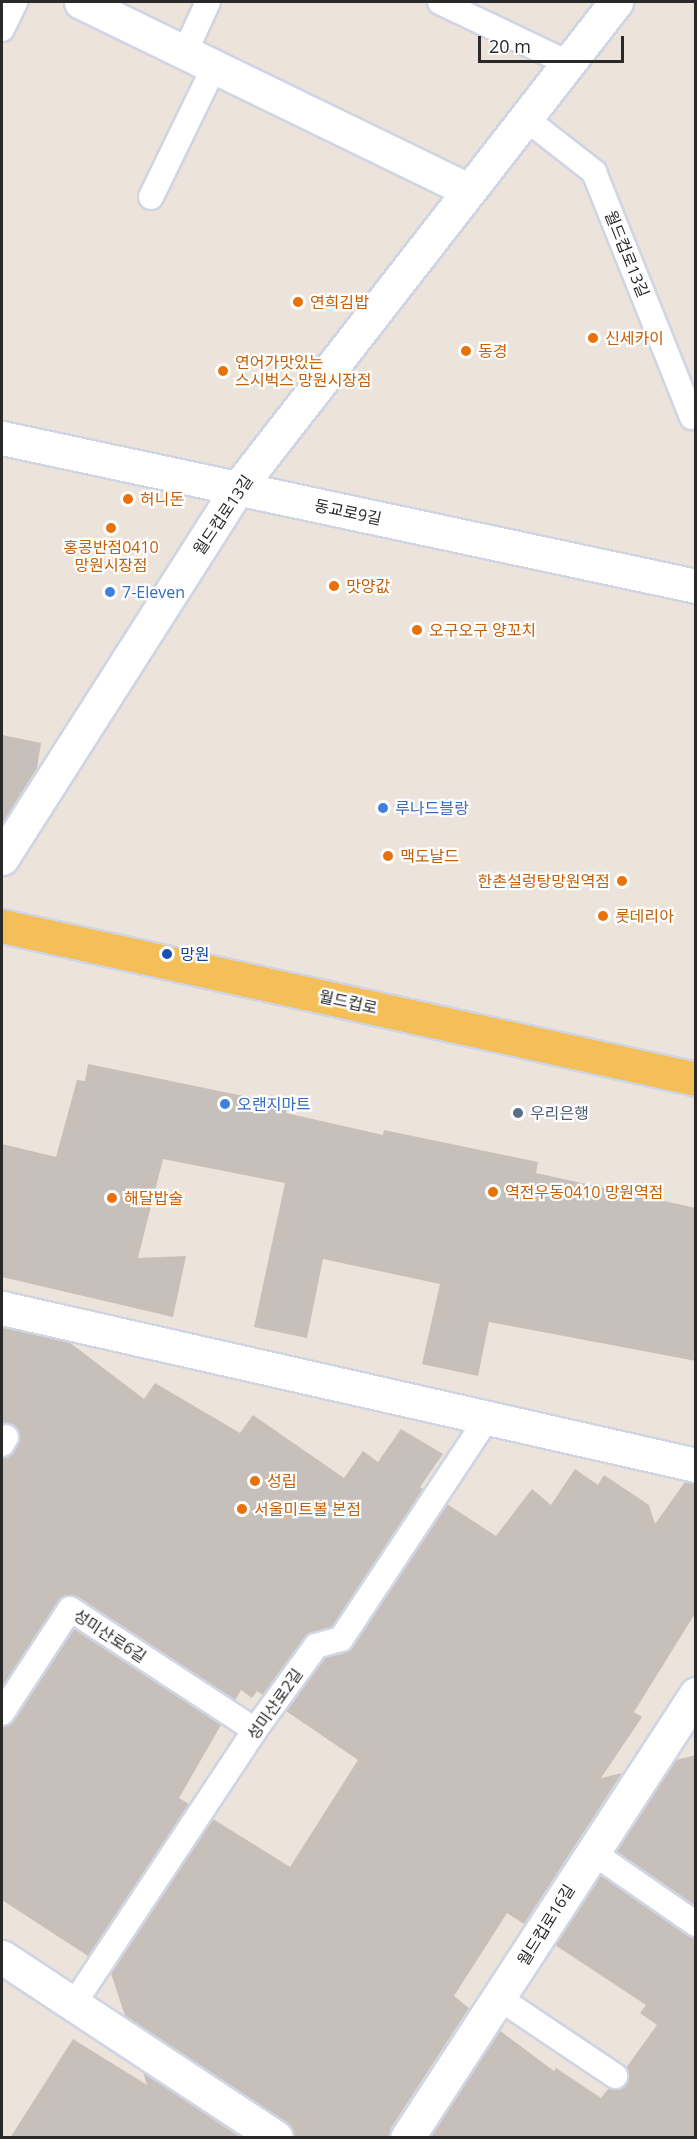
<!DOCTYPE html>
<html>
<head>
<meta charset="utf-8">
<style>
  body { margin:0 }
  #map { position:relative; width:697px; height:2139px; overflow:hidden; background:#ece3db; font-family:"Open Sans","Noto Sans KR",sans-serif }
  div>[style] { position:absolute }
  [style*='--x'] { left:calc(var(--x)*1px); top:calc(var(--y)*1px); width:calc(var(--w)*1px); rotate:calc(var(--a)*1deg) }
  .building>* { inset:0; background:#c7c0ba }
  .roads { filter:drop-shadow(2px 0 #d0d5e3) drop-shadow(-2px 0 #d0d5e3) drop-shadow(0 2px #d0d5e3) drop-shadow(0 -2px #d0d5e3) }
  .lane>* { height:24px; margin:-12px; padding:0 12px; transform-origin:12px; border-radius:12px; background:#fff }
  .street>* { height:33px; margin:-16.5px; padding:0 16.5px; transform-origin:16.5px; border-radius:16.5px; background:#fff }
  .primary>* { height:33px; margin:-16.5px; padding:0 16.5px; transform-origin:16.5px; border-radius:16.5px; background:#f4be58 }
  .dots>* { width:16px; height:16px; translate:-50% -50%; box-sizing:border-box; border:3px solid #fff; border-radius:50% }
  span { translate:-50% -50%; white-space:nowrap; text-align:center; line-height:1.15; -webkit-text-stroke:4.5px #fff; paint-order:stroke }
  .street-label { font-size:16px; color:#292929 }
  .food-label { font-size:16px; color:#c56008 }
  .left { translate:0 -50%; text-align:left }
  .right { translate:-100% -50%; text-align:right }
  .shop-label { font-size:16px; color:#366cbe }
  .transit-label { font-size:16px; color:#164399 }
  .service-label { font-size:16px; color:#4e5e75 }
  .frame { position:absolute; inset:0; border:3px solid #292929; pointer-events:none }
  .scale { position:absolute; left:478px; top:36px; width:146px; height:27px; box-sizing:border-box; border:3px solid #292929; border-top:0; padding-left:8px; font-size:18px; line-height:21px; white-space:nowrap; color:#292929; -webkit-text-stroke:4px #fff; paint-order:stroke }
</style>
</head>
<body>
<div id="map">
  <div class="building">
    <i style="clip-path:polygon(2px 735px,41px 743px,37px 768px,2px 824px)"></i>
    <i style="clip-path:polygon(88px 1064px,287px 1105px,286px 1113px,383px 1135px,384px 1130px,538px 1162px,536px 1173px,696px 1208px,696px 1361px,489px 1322px,478px 1376px,422px 1364px,440px 1284px,323px 1259px,307px 1338px,254px 1327px,285px 1183px,163px 1159px,138px 1258px,186px 1256px,173px 1317px,2px 1277px,2px 1144px,56px 1157px,77px 1080px,85px 1081px)"></i>
    <i style="clip-path:polygon(2px 1327px,69px 1342px,144px 1399px,155px 1383px,240px 1433px,253px 1415px,344px 1478px,363px 1451px,378px 1462px,401px 1429px,443px 1454px,420px 1487px,423px 1489px,332px 1627px,312px 1632px,304px 1638px,263px 1695px,257px 1691px,252px 1698px,241px 1690px,235px 1700px,78px 1597px,70px 1595px,58px 1601px,2px 1688px,2px 1458px,14px 1452px,20px 1438px,14px 1425px,2px 1424px)"></i>
    <i style="clip-path:polygon(575px 1469px,598px 1485px,604px 1475px,649px 1505px,655px 1524px,685px 1482px,696px 1483px,696px 1612px,634px 1712px,642px 1717px,601px 1778px,622px 1773px,524px 1924px,507px 1913px,454px 1996px,469px 2008px,391px 2128px,388px 2138px,294px 2138px,292px 2129px,286px 2122px,125px 2016px,111px 1973px,213px 1819px,290px 1867px,358px 1760px,286px 1711px,325px 1658px,345px 1653px,353px 1647px,447px 1504px,496px 1536px,532px 1489px,551px 1505px)"></i>
    <i style="clip-path:polygon(74px 1629px,221px 1725px,179px 1798px,189px 1804px,88px 1956px,2px 1900px,2px 1727px,14px 1721px)"></i>
    <i style="clip-path:polygon(696px 1755px,696px 1906px,616px 1851px,676px 1760px)"></i>
    <i style="clip-path:polygon(600px 1875px,688px 1936px,696px 1938px,696px 2138px,430px 2138px,499px 2030px,554px 2071px,556px 2068px,601px 2098px,609px 2088px,621px 2089px,627px 2083px,629px 2076px,626px 2068px,657px 2025px,640px 2013px,646px 2005px,555px 1945px)"></i>
    <i style="clip-path:polygon(73px 2039px,147px 2085px,143px 2072px,241px 2138px,10px 2138px)"></i>
  </div>
  <div class="roads">
    <div class="lane">
      <i style="--x:440;--y:2;--w:142;--a:25.5"></i>
      <i style="--x:2;--y:29;--w:30;--a:-64"></i>
      <i style="--x:185;--y:52;--w:55;--a:-65.3"></i>
      <i style="--x:525;--y:118;--w:88;--a:38"></i>
      <i style="--x:594;--y:172;--w:264;--a:68.2"></i>
      <i style="--x:151;--y:197;--w:144;--a:-64.1"></i>
      <i style="--x:2;--y:1444;--w:8;--a:-60"></i>
      <i style="--x:2;--y:1713;--w:124;--a:-56.8"></i>
      <i style="--x:70;--y:1609;--w:221;--a:33.2"></i>
      <i style="--x:592;--y:1852;--w:126;--a:34.7"></i>
      <i style="--x:499;--y:1998;--w:140;--a:33.9"></i>
      <i style="--x:73;--y:2005;--w:330;--a:-56.5"></i>
      <i style="--x:255;--y:1730;--w:104;--a:-54"></i>
      <i style="--x:316;--y:1646;--w:26;--a:-16"></i>
      <i style="--x:341;--y:1639;--w:265;--a:-56.5"></i>
    </div>
    <div class="street">
      <i style="--x:81;--y:2;--w:431;--a:25.9"></i>
      <i style="--x:2;--y:438;--w:710;--a:12.04"></i>
      <i style="--x:2;--y:858;--w:439;--a:-57.5"></i>
      <i style="--x:238;--y:488;--w:616;--a:-52.13"></i>
      <i style="--x:2;--y:1308;--w:712;--a:12.75"></i>
      <i style="--x:2;--y:1957;--w:328;--a:33.4"></i>
      <i style="--x:407;--y:2138;--w:530;--a:-56.94"></i>
    </div>
    <div class="primary">
      <i style="--x:2;--y:926;--w:711;--a:12.43"></i>
    </div>
  </div>
  <div class="dots">
    <i style="left:298px;top:302px;background:#e8710a"></i>
    <i style="left:593px;top:338px;background:#e8710a"></i>
    <i style="left:466px;top:351px;background:#e8710a"></i>
    <i style="left:223px;top:371px;background:#e8710a"></i>
    <i style="left:128px;top:499px;background:#e8710a"></i>
    <i style="left:111px;top:528px;background:#e8710a"></i>
    <i style="left:334px;top:586px;background:#e8710a"></i>
    <i style="left:110px;top:592px;background:#3f7fe0"></i>
    <i style="left:417px;top:630px;background:#e8710a"></i>
    <i style="left:383px;top:808px;background:#3f7fe0"></i>
    <i style="left:388px;top:856px;background:#e8710a"></i>
    <i style="left:622px;top:881px;background:#e8710a"></i>
    <i style="left:603px;top:916px;background:#e8710a"></i>
    <i style="left:167px;top:954px;background:#1a4fb4"></i>
    <i style="left:225px;top:1104px;background:#3f7fe0"></i>
    <i style="left:518px;top:1113px;background:#5c6f8a"></i>
    <i style="left:493px;top:1192px;background:#e8710a"></i>
    <i style="left:112px;top:1198px;background:#e8710a"></i>
    <i style="left:255px;top:1481px;background:#e8710a"></i>
    <i style="left:242px;top:1509px;background:#e8710a"></i>
  </div>
  <div class="street-label">
    <span style="left:627px;top:254px;rotate:68deg">월드컵로13길</span>
    <span style="left:348px;top:512px;rotate:12deg">동교로9길</span>
    <span style="left:223px;top:515px;rotate:-56deg">월드컵로13길</span>
    <span style="left:348px;top:1002px;rotate:12deg">월드컵로</span>
    <span style="left:110px;top:1636px;rotate:33deg">성미산로6길</span>
    <span style="left:275px;top:1704px;rotate:-55deg">성미산로2길</span>
    <span style="left:546px;top:1925px;rotate:-58deg">월드컵로16길</span>
  </div>
  <div class="food-label">
    <span class="left" style="left:310px;top:302px">연희김밥</span>
    <span class="left" style="left:605px;top:338px">신세카이</span>
    <span class="left" style="left:478px;top:351px">동경</span>
    <span class="left" style="left:235px;top:371px">연어가맛있는<br>스시벅스 망원시장점</span>
    <span class="left" style="left:140px;top:499px">허니돈</span>
    <span style="left:111px;top:556px">홍콩반점0410<br>망원시장점</span>
    <span class="left" style="left:346px;top:586px">맛양값</span>
    <span class="left" style="left:429px;top:630px">오구오구 양꼬치</span>
    <span class="left" style="left:400px;top:856px">맥도날드</span>
    <span class="right" style="left:610px;top:881px">한촌설렁탕망원역점</span>
    <span class="left" style="left:615px;top:916px">롯데리아</span>
    <span class="left" style="left:505px;top:1192px">역전우동0410 망원역점</span>
    <span class="left" style="left:124px;top:1198px">해달밥술</span>
    <span class="left" style="left:267px;top:1481px">성립</span>
    <span class="left" style="left:254px;top:1509px">서울미트볼 본점</span>
  </div>
  <div class="shop-label">
    <span class="left" style="left:122px;top:592px">7-Eleven</span>
    <span class="left" style="left:395px;top:808px">루나드블랑</span>
    <span class="left" style="left:237px;top:1104px">오랜지마트</span>
  </div>
  <div class="transit-label">
    <span class="left" style="left:180px;top:954px">망원</span>
  </div>
  <div class="service-label">
    <span class="left" style="left:530px;top:1113px">우리은행</span>
  </div>
  <div class="frame"></div>
  <div class="scale">20 m</div>
</div>
</body>
</html>
